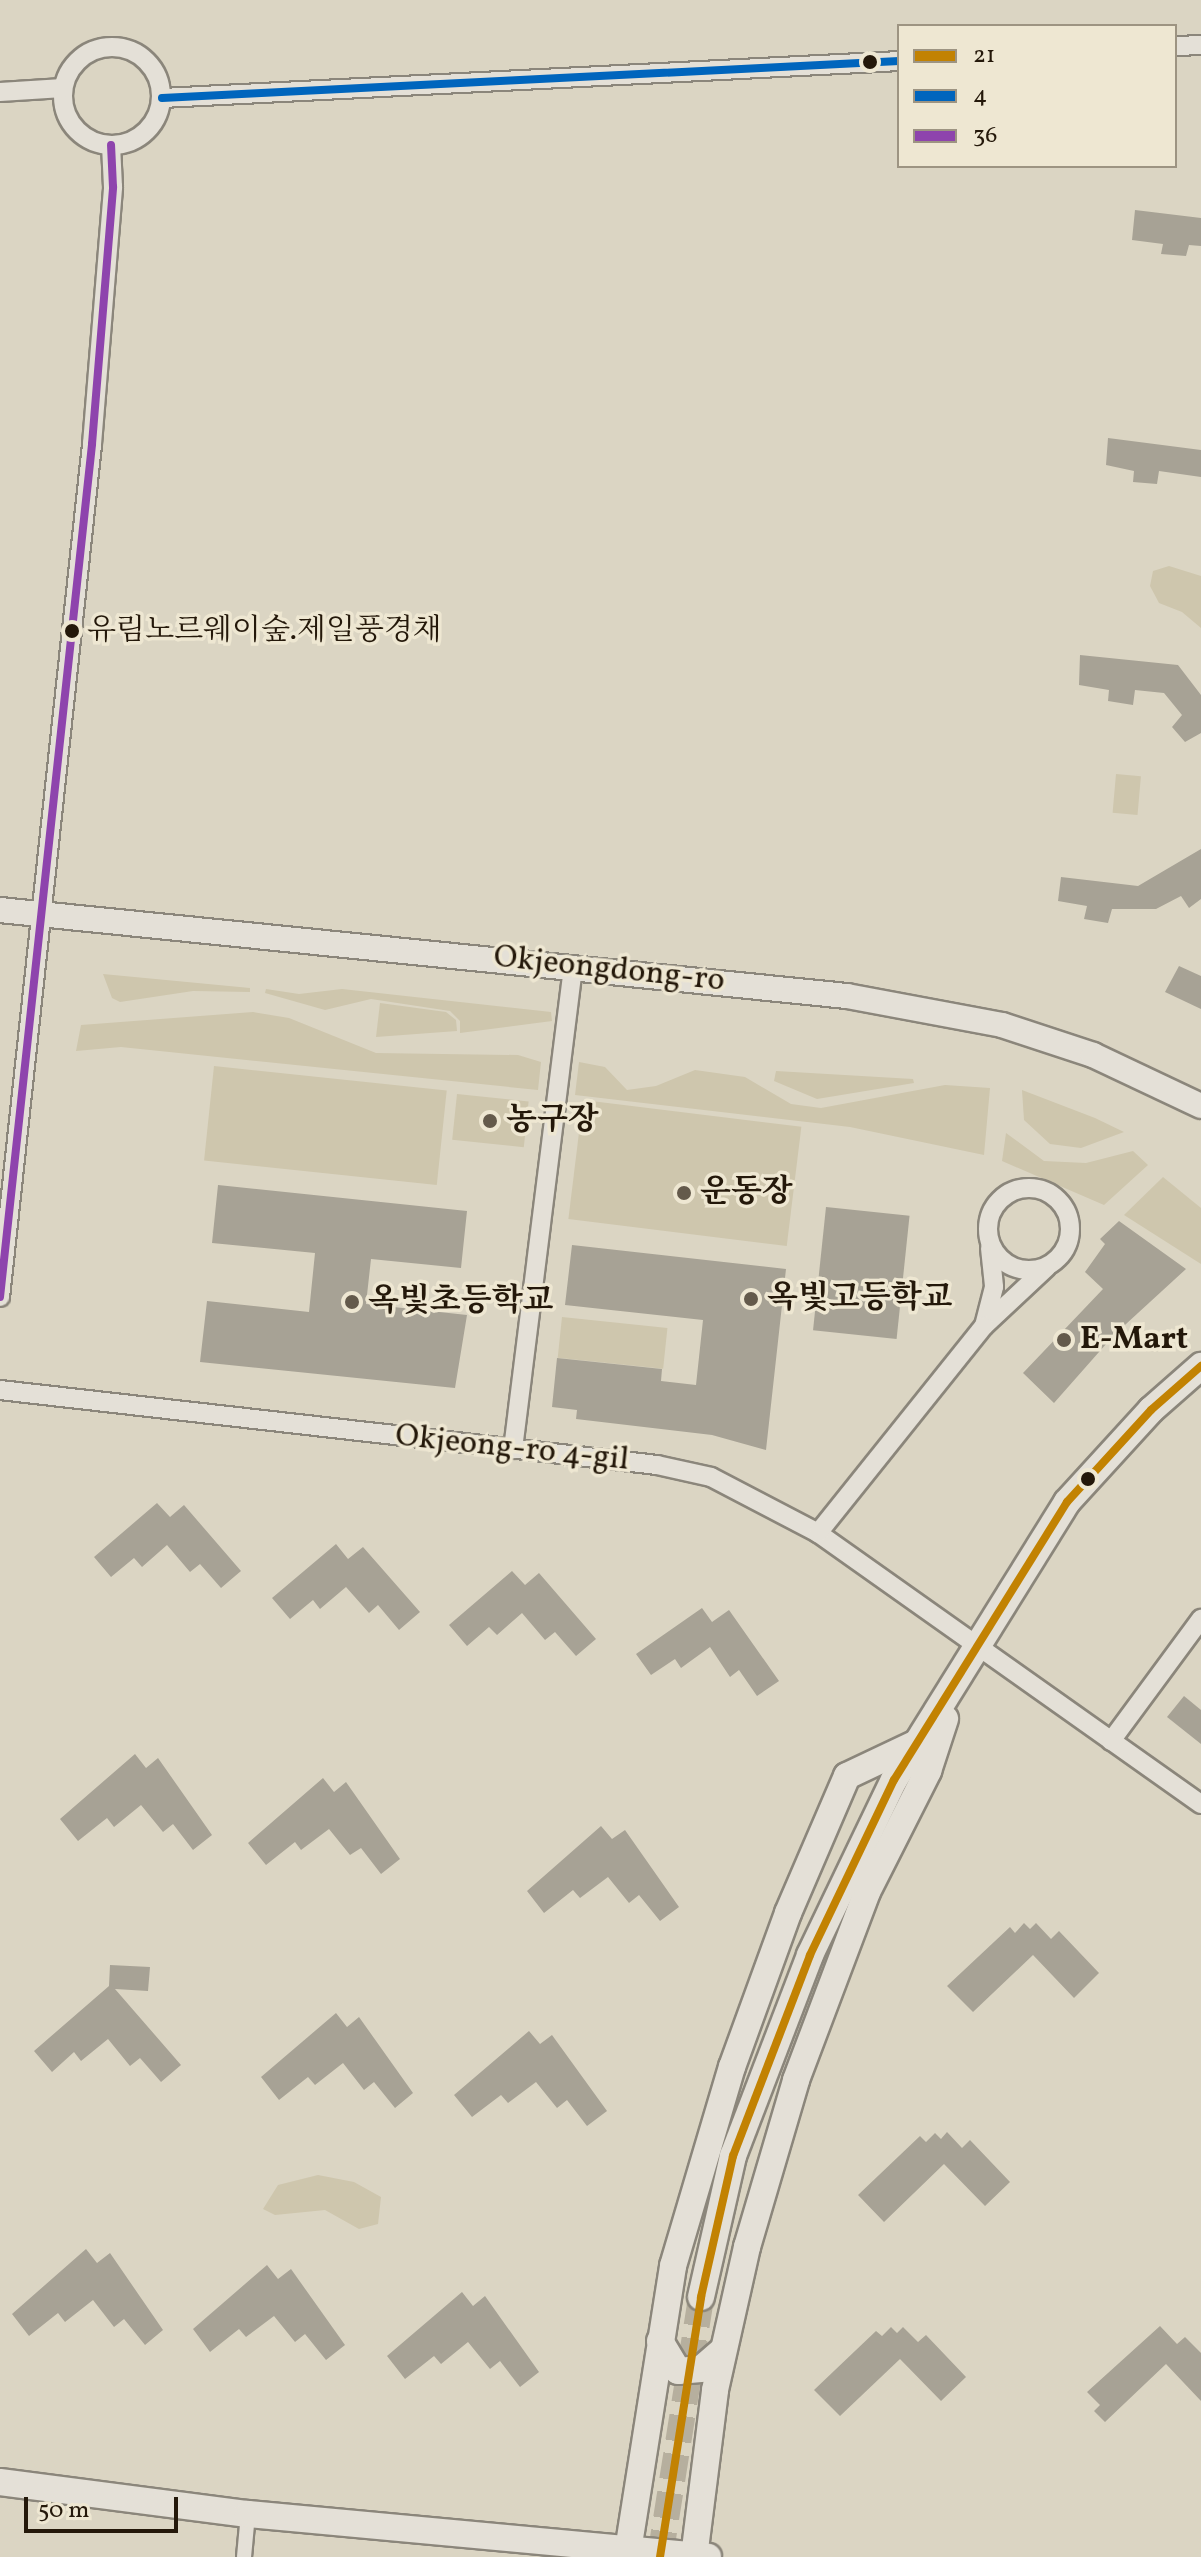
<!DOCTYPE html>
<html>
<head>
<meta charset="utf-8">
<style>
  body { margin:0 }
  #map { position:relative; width:1201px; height:2557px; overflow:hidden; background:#dbd5c3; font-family:Vollkorn,"Noto Serif KR",serif }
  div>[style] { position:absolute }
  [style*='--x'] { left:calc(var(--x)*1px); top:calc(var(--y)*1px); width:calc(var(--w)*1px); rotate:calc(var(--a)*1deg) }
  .green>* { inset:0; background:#cec6ad; transform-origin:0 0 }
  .building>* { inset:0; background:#a7a295; transform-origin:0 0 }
  .secondary-tunnel>* { height:26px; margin-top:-13px; transform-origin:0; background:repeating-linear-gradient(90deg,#b6af9e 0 26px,transparent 0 39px) }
  .roads { filter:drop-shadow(2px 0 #8b867b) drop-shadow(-2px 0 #8b867b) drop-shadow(0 2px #8b867b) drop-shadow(0 -2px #8b867b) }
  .pedestrian>* { height:14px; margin:-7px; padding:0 7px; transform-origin:7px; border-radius:7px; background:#e4e0d7 }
  .minor>* { height:18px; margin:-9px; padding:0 9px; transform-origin:9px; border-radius:9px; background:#e4e0d7 }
  .minor>.ring { margin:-9px; padding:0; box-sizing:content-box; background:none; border:18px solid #e4e0d7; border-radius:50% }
  .tertiary>* { height:24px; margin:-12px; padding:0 12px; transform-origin:12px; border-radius:12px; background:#e4e0d7 }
  .secondary>* { height:26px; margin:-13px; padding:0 13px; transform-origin:13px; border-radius:13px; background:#e4e0d7 }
  .bus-1>* { height:8px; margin:-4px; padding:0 4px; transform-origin:4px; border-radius:4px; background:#c28202 }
  .bus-2>* { height:8px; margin:-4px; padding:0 4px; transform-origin:4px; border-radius:4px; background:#0065bd }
  .bus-3>* { height:8px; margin:-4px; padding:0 4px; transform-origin:4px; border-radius:4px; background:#8e44ad }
  .dots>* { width:22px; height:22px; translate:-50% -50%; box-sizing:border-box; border:4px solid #eee7d2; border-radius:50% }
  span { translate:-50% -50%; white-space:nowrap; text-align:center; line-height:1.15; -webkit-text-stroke:7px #eee7d2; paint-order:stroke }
  .bus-label { font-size:30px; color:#24180a }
  .left { translate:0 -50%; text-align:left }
  .street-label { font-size:32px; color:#24180a }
  .poi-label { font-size:32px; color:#24180a; font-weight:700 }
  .legend { position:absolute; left:897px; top:24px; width:280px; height:144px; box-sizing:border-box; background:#eee7d2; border:2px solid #9d9482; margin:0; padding:10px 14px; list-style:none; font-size:24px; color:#24180a }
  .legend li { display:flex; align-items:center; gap:16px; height:40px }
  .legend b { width:40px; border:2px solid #9d9482 }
  .scale { position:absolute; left:24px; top:2497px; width:154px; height:36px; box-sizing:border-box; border:4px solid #24180a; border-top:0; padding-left:10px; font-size:24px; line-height:28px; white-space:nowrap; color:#24180a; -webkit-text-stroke:6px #eee7d2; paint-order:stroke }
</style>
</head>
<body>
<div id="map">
  <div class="green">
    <i style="clip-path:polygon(1169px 566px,1201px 576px,1201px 628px,1182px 612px,1159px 603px,1150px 586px,1153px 571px)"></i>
    <i style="left:1116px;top:774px;width:25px;height:39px;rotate:5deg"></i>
    <i style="clip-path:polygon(103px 974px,250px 988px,250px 992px,193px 991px,120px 1002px,112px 998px)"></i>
    <i style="clip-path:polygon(266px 989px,299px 994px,342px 989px,551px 1012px,552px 1021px,460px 1033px,460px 1021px,450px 1011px,371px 999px,325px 1010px,265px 993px)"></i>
    <i style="clip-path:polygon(380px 1003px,446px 1012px,456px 1020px,457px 1031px,376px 1037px)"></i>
    <i style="clip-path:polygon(253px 1012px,289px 1018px,376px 1053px,518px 1055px,541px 1062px,538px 1090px,121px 1047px,76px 1051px,81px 1025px)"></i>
    <i style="clip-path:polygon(579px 1062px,605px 1067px,627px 1090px,656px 1086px,695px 1070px,745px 1077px,791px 1104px,821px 1108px,945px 1085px,990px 1088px,984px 1155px,850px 1127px,575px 1095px)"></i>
    <i style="left:214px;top:1066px;width:234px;height:95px;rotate:6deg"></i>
    <i style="clip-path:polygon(776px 1071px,913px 1079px,914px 1083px,817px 1099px,774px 1081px)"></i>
    <i style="clip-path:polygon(1022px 1090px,1095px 1118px,1124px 1132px,1081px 1148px,1050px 1144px,1024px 1120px)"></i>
    <i style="left:457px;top:1094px;width:72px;height:46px;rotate:6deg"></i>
    <i style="left:583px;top:1100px;width:220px;height:120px;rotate:7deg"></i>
    <i style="clip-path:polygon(1006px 1133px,1044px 1161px,1086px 1163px,1133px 1151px,1148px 1165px,1104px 1205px,1002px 1161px)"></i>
    <i style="clip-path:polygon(1163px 1177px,1201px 1208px,1201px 1264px,1124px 1215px)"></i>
    <i style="left:562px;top:1317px;width:106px;height:41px;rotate:6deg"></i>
    <i style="clip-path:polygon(318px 2175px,354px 2182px,381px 2197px,378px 2224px,359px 2229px,325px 2210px,275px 2215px,263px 2209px,278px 2185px)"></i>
  </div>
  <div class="building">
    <i style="clip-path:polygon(1135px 210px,1201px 218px,1201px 246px,1189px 245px,1186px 256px,1161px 254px,1163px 244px,1132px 240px)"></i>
    <i style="clip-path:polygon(1108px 438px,1201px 450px,1201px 477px,1159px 471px,1157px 484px,1133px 482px,1134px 471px,1106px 465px)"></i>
    <i style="clip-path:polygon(1080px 655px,1178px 665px,1201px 695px,1201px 733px,1185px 742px,1172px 727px,1182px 715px,1164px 693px,1135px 690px,1133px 705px,1108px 701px,1109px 690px,1079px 685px)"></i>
    <i style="clip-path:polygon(1201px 849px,1201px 899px,1189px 908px,1181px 896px,1156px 909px,1112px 909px,1108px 923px,1084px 919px,1087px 906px,1058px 901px,1061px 877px,1138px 886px)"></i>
    <i style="clip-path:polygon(1179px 966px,1201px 976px,1201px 1009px,1165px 992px)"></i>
    <i style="clip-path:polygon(218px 1185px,467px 1211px,461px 1268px,371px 1259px,366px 1304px,467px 1315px,455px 1388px,200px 1362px,207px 1301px,309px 1312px,315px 1253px,212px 1243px)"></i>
    <i style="left:826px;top:1207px;width:84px;height:124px;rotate:6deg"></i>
    <i style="clip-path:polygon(1119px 1221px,1186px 1269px,1114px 1335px,1054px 1403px,1023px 1373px,1103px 1289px,1085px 1272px,1105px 1244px,1100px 1239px)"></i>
    <i style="clip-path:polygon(572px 1245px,786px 1269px,766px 1450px,712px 1435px,576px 1419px,577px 1410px,552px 1407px,557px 1358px,662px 1369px,661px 1381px,696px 1385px,703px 1320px,565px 1305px)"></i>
    <i style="clip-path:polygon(157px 1503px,170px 1517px,184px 1505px,241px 1571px,221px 1588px,200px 1564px,190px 1572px,167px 1545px,142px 1567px,134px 1558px,111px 1577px,94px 1557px)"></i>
    <i style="clip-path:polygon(336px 1544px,348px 1559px,363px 1547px,420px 1612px,399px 1630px,378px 1605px,369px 1613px,346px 1587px,320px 1609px,313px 1600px,290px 1619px,272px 1598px)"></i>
    <i style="clip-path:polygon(512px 1571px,525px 1585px,539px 1573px,596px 1639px,576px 1656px,555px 1632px,545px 1640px,522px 1613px,497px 1635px,489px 1627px,467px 1646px,449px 1625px)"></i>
    <i style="clip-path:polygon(702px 1608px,712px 1622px,729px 1610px,779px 1681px,757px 1696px,739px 1670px,730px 1677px,710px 1647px,681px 1668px,675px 1659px,651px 1675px,636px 1654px)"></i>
    <i style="clip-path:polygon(1184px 1696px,1201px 1710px,1201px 1744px,1167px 1717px)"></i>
    <i style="clip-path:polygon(135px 1754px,146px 1768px,158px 1758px,212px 1835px,193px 1850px,173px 1824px,163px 1832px,141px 1805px,114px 1827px,107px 1818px,78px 1841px,60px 1819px)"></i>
    <i style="clip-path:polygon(323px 1778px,334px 1792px,346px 1782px,400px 1859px,381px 1874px,361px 1848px,350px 1855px,329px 1829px,301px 1850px,295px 1842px,266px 1865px,248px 1843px)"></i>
    <i style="clip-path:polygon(601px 1826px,612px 1839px,625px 1830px,679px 1907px,660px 1921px,639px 1895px,629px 1903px,608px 1877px,580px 1898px,573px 1890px,544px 1913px,527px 1891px)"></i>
    <i style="clip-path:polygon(1024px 1923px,1030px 1929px,1036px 1923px,1051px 1939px,1059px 1931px,1099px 1973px,1074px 1998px,1033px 1955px,973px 2012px,947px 1986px,1010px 1927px,1015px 1933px)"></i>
    <i style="clip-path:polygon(110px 1965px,150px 1967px,148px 1991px,115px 1989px,181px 2065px,161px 2082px,140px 2058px,130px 2066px,108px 2039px,81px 2061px,74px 2052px,52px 2072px,34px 2051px,109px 1986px)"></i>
    <i style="clip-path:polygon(336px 2013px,347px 2027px,359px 2017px,413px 2093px,395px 2108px,374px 2082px,364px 2090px,343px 2063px,315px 2085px,308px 2077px,279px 2100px,261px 2077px)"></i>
    <i style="clip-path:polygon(529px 2031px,540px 2044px,552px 2035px,607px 2111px,587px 2126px,567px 2100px,557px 2108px,536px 2082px,508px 2103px,501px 2095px,472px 2117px,454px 2095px)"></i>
    <i style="clip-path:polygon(947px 2132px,962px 2148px,970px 2140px,1010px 2182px,985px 2206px,944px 2164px,884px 2222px,858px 2195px,920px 2136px,926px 2142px,935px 2133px,941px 2139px)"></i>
    <i style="clip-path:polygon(86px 2249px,97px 2263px,110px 2253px,163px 2330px,145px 2345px,124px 2319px,114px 2327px,93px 2300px,65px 2322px,58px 2313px,29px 2336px,12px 2314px)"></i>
    <i style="clip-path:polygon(267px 2265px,278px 2279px,291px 2269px,345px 2345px,326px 2360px,305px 2334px,295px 2342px,274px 2316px,246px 2337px,239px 2329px,210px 2352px,193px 2329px)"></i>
    <i style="clip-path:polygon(462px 2292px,473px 2306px,485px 2296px,539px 2372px,520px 2387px,500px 2361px,490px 2369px,468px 2342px,441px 2364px,434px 2356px,405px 2379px,387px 2356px)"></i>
    <i style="clip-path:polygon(1160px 2326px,1177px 2344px,1185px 2337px,1201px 2353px,1201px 2401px,1166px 2364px,1105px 2422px,1094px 2411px,1100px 2405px,1087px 2392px)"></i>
    <i style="clip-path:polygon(891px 2327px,897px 2333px,903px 2327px,918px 2342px,926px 2335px,966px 2377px,941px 2401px,900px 2359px,840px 2416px,814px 2390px,876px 2331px,882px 2336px)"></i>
  </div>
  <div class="secondary-tunnel">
    <i style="--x:660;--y:2557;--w:263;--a:-81"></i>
  </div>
  <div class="roads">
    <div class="pedestrian">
      <i style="--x:244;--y:2557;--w:43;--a:-84.7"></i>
    </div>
    <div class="minor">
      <i style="--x:1175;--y:46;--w:26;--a:-2"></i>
      <i class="ring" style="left:63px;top:47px;width:80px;height:80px"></i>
      <i style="--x:0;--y:92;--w:63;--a:-3.6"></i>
      <i style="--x:162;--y:98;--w:738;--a:-2.87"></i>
      <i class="ring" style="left:988px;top:1188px;width:64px;height:64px"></i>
      <i style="--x:990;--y:1248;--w:39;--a:84"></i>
      <i style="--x:994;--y:1287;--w:40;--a:104.4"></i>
      <i style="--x:984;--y:1326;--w:86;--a:-43.1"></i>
      <i style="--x:0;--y:1297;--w:858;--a:-83.84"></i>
      <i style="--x:92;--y:444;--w:258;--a:-85.3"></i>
      <i style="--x:113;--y:187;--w:42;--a:-92.7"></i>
      <i style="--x:0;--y:1390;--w:661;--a:6.51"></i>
      <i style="--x:657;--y:1465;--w:55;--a:12.5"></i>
      <i style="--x:711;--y:1477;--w:121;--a:27.6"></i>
      <i style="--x:818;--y:1533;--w:469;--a:35.3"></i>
      <i style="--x:513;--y:1449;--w:487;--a:-82.9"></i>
      <i style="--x:818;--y:1533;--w:265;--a:-51.3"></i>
      <i style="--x:1111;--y:1741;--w:152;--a:-53.6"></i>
    </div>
    <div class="tertiary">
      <i style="--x:0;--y:910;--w:851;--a:5.8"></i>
      <i style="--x:847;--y:996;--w:158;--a:10.6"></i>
      <i style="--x:1002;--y:1025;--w:96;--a:18.2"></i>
      <i style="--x:1093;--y:1055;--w:119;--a:25.3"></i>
    </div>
    <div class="secondary">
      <i style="--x:701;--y:2297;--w:145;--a:-77.2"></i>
      <i style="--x:733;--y:2156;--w:215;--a:-69"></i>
      <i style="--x:810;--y:1955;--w:194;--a:-64.4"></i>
      <i style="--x:894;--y:1780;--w:327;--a:-58.1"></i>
      <i style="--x:1067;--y:1502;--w:125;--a:-47.6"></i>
      <i style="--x:1151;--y:1410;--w:67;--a:-41.3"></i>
      <i style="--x:660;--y:2341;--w:35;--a:59"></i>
      <i style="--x:678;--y:2371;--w:23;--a:-5"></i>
      <i style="--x:701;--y:2369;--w:29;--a:-41"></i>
      <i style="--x:0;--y:2482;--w:250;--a:7.4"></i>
      <i style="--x:248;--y:2514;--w:462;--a:5.3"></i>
      <i style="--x:627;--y:2557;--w:295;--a:-81"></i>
      <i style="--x:673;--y:2266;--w:208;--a:-73.5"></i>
      <i style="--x:732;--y:2067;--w:164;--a:-70"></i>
      <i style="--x:788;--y:1913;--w:149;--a:-66.7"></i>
      <i style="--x:847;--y:1776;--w:80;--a:-25.3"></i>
      <i style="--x:694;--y:2557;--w:168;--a:-82.8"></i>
      <i style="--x:715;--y:2390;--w:147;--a:-77.4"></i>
      <i style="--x:747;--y:2247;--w:174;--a:-73.6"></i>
      <i style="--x:796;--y:2080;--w:201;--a:-69.3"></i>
      <i style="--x:867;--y:1892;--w:136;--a:-63.2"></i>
      <i style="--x:928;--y:1771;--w:55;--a:-71.9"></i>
    </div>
  </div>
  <div class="bus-1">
    <i style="--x:660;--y:2557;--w:263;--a:-81"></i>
    <i style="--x:701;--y:2297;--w:145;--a:-77.2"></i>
    <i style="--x:733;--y:2156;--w:215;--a:-69"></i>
    <i style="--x:810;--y:1955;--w:194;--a:-64.4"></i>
    <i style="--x:894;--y:1780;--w:327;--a:-58.1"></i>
    <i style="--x:1067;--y:1502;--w:125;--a:-47.6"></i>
    <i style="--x:1151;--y:1410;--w:67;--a:-41.3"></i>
  </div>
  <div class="bus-2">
    <i style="--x:162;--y:98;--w:738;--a:-2.87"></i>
  </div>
  <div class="bus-3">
    <i style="--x:0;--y:1297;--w:858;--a:-83.84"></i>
    <i style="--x:92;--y:444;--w:258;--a:-85.3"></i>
    <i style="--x:113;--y:187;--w:42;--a:-92.7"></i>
  </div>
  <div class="dots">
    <i style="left:870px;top:62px;background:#24180a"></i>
    <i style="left:72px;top:631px;background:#24180a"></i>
    <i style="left:490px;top:1121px;background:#645a4b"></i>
    <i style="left:684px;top:1193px;background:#645a4b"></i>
    <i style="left:751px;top:1299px;background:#645a4b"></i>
    <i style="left:352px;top:1302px;background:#645a4b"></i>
    <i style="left:1064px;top:1340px;background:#645a4b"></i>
    <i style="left:1088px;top:1479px;background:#24180a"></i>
  </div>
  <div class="bus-label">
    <span class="left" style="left:87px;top:631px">유림노르웨이숲.제일풍경채</span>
  </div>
  <div class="street-label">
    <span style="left:609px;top:970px;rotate:6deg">Okjeongdong-ro</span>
    <span style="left:512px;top:1449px;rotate:6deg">Okjeong-ro 4-gil</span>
  </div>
  <div class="poi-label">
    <span class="left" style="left:506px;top:1121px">농구장</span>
    <span class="left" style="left:700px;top:1193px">운동장</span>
    <span class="left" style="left:767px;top:1299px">옥빛고등학교</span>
    <span class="left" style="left:368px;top:1302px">옥빛초등학교</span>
    <span class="left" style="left:1080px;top:1340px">E-Mart</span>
  </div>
  <ul class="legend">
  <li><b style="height:10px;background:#c28202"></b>21</li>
  <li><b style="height:10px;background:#0065bd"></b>4</li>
  <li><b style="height:10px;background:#8e44ad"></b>36</li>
  </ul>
  <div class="scale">50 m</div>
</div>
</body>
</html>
